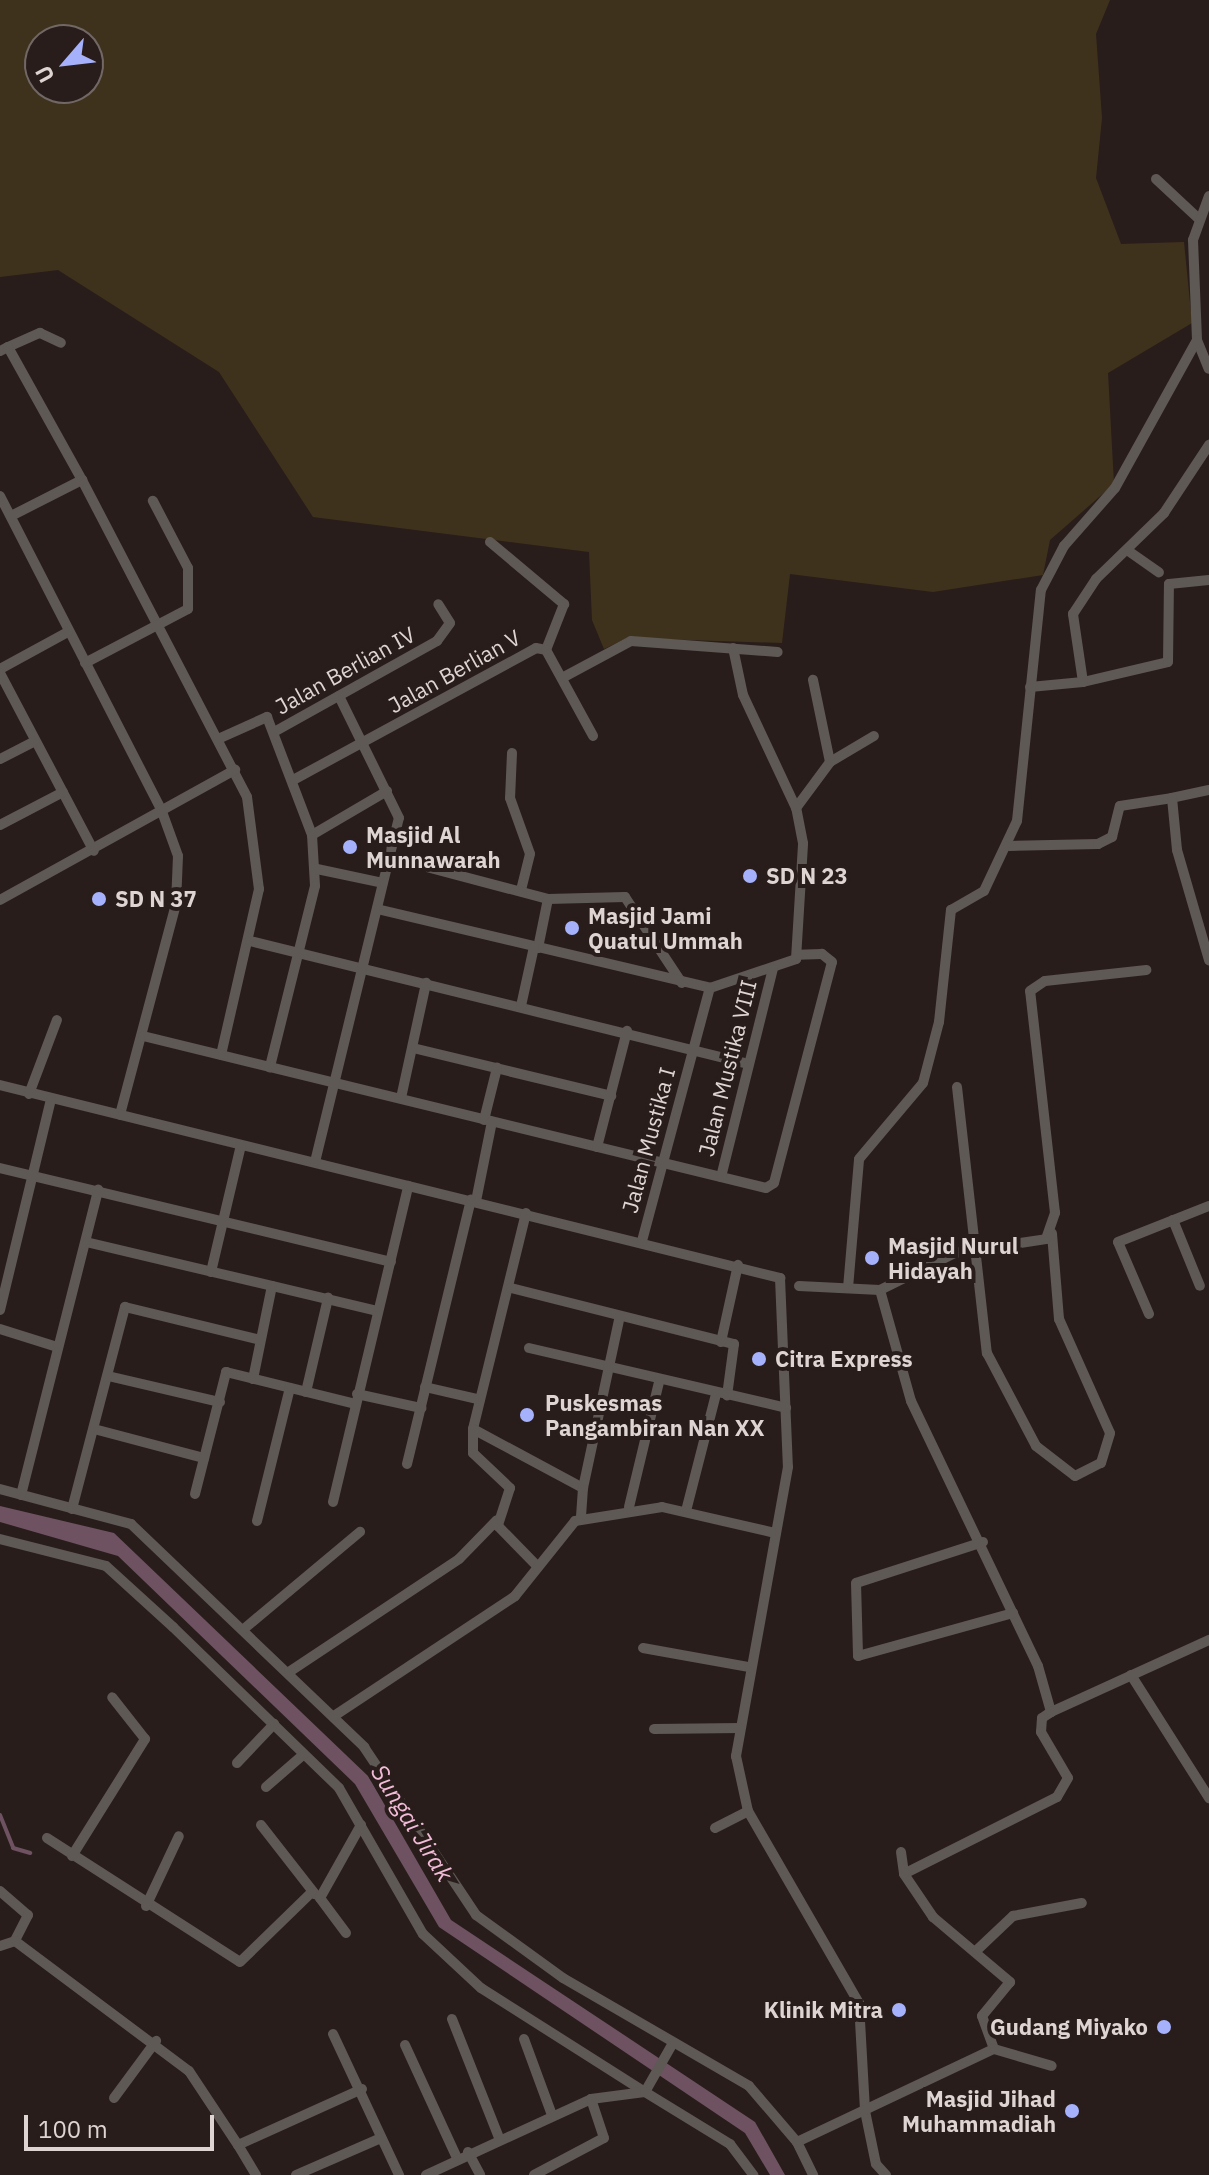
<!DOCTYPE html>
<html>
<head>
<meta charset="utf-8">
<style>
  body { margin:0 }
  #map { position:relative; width:1209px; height:2175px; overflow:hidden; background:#291d1b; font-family:"IBM Plex Sans",sans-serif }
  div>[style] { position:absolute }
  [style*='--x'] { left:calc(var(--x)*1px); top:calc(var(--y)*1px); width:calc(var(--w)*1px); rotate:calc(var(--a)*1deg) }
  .green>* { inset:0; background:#3f321d }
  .water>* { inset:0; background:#6e5261 }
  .stream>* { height:4px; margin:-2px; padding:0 2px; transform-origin:2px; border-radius:2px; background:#6e5261 }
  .minor>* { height:10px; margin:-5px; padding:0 5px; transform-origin:5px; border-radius:5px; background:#5e5955 }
  .dots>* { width:22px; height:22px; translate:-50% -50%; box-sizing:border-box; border:4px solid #291d1b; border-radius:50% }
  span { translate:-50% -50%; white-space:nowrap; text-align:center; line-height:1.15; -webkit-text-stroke:8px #291d1b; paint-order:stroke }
  .street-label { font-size:22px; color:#ded5d3 }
  .poi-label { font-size:22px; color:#ded5d3; font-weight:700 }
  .left { translate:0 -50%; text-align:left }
  .right { translate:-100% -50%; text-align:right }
  .water-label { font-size:24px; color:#f2bbd8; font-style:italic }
  .north { position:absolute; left:24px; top:24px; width:80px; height:80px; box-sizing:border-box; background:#291d1b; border:2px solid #716765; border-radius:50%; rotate:242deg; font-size:22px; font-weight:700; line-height:32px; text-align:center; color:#ded5d3 }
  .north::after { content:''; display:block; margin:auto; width:28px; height:36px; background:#a6b1fc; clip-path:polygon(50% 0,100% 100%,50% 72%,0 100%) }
  .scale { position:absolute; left:24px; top:2115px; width:190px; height:36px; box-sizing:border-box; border:4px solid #ded5d3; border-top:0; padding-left:10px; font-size:24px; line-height:28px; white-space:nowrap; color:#ded5d3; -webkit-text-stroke:6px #291d1b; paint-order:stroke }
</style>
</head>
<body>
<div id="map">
  <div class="green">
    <i style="clip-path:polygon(evenodd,0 0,1110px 0,1096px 34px,1102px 118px,1096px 178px,1121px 244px,1184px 242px,1192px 323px,1108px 373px,1114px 484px,1050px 540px,1043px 575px,933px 592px,790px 574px,782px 643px,627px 638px,604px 649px,592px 620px,589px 552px,313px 517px,219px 372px,58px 270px,0 277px,0 0,40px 40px,88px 40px,88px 88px,40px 88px,40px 40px)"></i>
  </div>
  <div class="water">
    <i style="clip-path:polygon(0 1506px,114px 1533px,368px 1776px,451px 1920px,755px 2122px,785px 2175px,770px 2175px,745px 2133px,439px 1927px,355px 1784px,118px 1556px,0 1522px)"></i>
  </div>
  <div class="stream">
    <i style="--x:0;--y:1815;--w:35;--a:68"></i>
    <i style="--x:13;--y:1848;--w:18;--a:16"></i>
  </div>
  <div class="minor">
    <i style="--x:1156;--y:179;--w:57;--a:42.9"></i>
    <i style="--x:1209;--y:196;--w:47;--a:110"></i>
    <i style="--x:1193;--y:240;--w:100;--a:87.7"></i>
    <i style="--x:1197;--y:340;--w:31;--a:68"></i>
    <i style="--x:8;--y:347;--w:35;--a:-24"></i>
    <i style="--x:40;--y:333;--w:23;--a:25"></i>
    <i style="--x:0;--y:351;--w:9;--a:-27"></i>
    <i style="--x:8;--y:347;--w:152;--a:60.9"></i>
    <i style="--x:82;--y:480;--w:357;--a:62.5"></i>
    <i style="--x:247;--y:797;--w:93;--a:82.6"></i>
    <i style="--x:259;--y:889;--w:170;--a:102.9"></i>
    <i style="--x:0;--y:496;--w:352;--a:62.8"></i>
    <i style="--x:161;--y:809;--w:50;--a:70.1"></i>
    <i style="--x:178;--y:856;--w:48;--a:92.4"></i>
    <i style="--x:176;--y:904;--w:218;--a:104.9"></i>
    <i style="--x:11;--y:516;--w:80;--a:-26.9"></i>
    <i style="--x:490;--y:542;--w:97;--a:40"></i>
    <i style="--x:564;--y:604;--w:49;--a:111.4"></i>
    <i style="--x:1127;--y:550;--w:39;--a:35"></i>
    <i style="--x:85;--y:663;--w:116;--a:-27.7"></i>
    <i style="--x:188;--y:609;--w:41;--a:-90"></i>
    <i style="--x:188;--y:568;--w:76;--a:-117.6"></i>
    <i style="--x:0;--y:669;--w:77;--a:-28.6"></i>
    <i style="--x:0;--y:673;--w:201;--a:62.2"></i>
    <i style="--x:562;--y:678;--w:78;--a:-28.2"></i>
    <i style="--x:631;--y:641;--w:147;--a:4.3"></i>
    <i style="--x:1083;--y:682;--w:87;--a:-13.2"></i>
    <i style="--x:1168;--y:662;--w:78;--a:-89.3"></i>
    <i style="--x:1169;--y:584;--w:40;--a:-5.7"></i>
    <i style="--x:1030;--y:687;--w:53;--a:-5.4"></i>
    <i style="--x:1083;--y:682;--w:69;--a:-98.4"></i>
    <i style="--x:1073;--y:614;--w:42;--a:-56.7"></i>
    <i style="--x:1096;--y:579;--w:95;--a:-44.1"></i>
    <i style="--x:1164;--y:513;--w:82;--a:-56.5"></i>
    <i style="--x:274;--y:732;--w:187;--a:-29.2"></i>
    <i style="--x:437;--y:641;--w:22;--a:-54"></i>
    <i style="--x:450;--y:623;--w:22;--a:-122"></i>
    <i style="--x:218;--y:739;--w:54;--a:-24.2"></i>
    <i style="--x:267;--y:717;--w:126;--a:69.1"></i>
    <i style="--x:312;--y:835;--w:51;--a:86.6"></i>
    <i style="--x:315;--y:886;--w:187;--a:104"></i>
    <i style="--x:512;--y:753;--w:45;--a:92.5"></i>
    <i style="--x:510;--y:798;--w:59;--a:70.3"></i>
    <i style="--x:530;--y:854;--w:38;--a:104"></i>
    <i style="--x:0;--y:759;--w:39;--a:-27"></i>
    <i style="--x:830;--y:762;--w:51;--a:-30.6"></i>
    <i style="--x:295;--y:779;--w:274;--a:-28.5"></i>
    <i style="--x:536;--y:648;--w:10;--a:11"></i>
    <i style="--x:546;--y:650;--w:98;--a:61.3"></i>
    <i style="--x:1209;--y:790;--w:38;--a:168"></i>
    <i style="--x:1172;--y:798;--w:52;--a:84.5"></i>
    <i style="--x:1177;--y:850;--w:115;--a:73.8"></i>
    <i style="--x:796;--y:808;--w:57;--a:-53.5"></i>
    <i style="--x:830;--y:762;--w:84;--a:-101.7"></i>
    <i style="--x:0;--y:825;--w:71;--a:-27.6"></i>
    <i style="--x:312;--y:835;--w:87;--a:-30.4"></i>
    <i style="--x:1009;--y:846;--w:89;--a:-1.3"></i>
    <i style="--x:1098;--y:844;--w:16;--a:-27"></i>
    <i style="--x:1112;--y:837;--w:32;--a:-76"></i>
    <i style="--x:1120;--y:806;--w:53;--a:-8.7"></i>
    <i style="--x:389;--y:857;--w:164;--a:14.8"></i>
    <i style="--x:548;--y:899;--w:77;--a:-1.5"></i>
    <i style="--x:625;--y:897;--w:103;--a:56.5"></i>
    <i style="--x:317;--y:869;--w:67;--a:12"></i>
    <i style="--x:0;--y:900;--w:269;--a:-29"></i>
    <i style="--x:377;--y:909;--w:342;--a:13.3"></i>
    <i style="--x:710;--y:988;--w:91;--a:-18.6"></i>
    <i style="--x:796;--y:959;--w:116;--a:-86.5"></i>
    <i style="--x:803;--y:843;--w:36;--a:-101"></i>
    <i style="--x:796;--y:808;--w:125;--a:-115.1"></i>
    <i style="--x:743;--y:695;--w:48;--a:-102"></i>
    <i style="--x:250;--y:941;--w:513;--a:13.87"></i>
    <i style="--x:538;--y:948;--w:50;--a:-78.5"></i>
    <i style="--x:521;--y:1006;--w:60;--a:-77.6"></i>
    <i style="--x:143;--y:1036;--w:641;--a:13.71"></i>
    <i style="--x:766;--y:1188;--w:9;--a:-32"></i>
    <i style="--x:774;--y:1183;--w:228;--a:-75.3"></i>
    <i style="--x:832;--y:962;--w:13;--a:-141"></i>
    <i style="--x:822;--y:954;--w:24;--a:178"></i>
    <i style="--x:413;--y:1048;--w:204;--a:13.6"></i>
    <i style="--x:0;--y:1085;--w:804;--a:13.9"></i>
    <i style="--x:780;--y:1278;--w:189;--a:87.6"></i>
    <i style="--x:788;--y:1467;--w:294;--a:100.2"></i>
    <i style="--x:736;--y:1756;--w:56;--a:77.7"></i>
    <i style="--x:748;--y:1811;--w:222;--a:60"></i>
    <i style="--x:859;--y:2003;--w:108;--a:86.8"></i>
    <i style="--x:865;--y:2111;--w:54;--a:78.3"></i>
    <i style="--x:876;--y:2164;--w:15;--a:48"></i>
    <i style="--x:957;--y:1087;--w:268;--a:83.6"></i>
    <i style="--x:987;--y:1353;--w:105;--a:62.2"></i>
    <i style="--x:1036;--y:1446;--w:49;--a:37.6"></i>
    <i style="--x:1075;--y:1476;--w:29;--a:-27"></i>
    <i style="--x:1101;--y:1463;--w:31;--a:-73"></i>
    <i style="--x:1110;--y:1433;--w:125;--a:-114.1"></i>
    <i style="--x:1059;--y:1319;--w:86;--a:-94.7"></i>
    <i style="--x:29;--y:1094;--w:79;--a:-69.3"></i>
    <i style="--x:401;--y:1098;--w:118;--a:-77.7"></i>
    <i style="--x:484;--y:1120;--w:54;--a:-76"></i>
    <i style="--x:597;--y:1147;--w:120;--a:-75.5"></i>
    <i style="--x:315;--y:1162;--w:354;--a:-76.3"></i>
    <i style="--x:399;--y:818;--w:136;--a:-116.2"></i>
    <i style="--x:0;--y:1168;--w:402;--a:13.5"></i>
    <i style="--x:721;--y:1177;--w:214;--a:-76"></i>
    <i style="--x:476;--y:1201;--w:81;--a:-78.6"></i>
    <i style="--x:526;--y:1213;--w:222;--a:103.8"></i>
    <i style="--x:473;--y:1429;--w:125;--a:28.2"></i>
    <i style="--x:583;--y:1488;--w:31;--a:94"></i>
    <i style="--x:1173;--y:1220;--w:71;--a:67.8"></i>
    <i style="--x:642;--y:1241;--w:262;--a:-75"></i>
    <i style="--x:86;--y:1242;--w:300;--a:13.3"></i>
    <i style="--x:211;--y:1272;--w:130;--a:-76.7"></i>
    <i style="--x:799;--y:1286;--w:81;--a:2.8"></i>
    <i style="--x:880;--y:1290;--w:84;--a:-26.3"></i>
    <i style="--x:955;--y:1253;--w:92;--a:-8.7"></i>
    <i style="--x:1046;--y:1239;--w:28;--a:-71"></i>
    <i style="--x:1055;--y:1213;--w:223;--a:-96.4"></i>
    <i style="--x:1030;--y:991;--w:18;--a:-34"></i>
    <i style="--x:1045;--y:981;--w:102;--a:-6.2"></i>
    <i style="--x:511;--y:1288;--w:230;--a:14.1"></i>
    <i style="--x:734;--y:1344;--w:52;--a:97.7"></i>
    <i style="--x:848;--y:1288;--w:129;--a:-85.1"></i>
    <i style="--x:859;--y:1159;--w:99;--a:-49.9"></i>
    <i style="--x:923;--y:1083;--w:63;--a:-75.3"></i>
    <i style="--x:939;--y:1022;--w:113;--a:-83.9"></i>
    <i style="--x:951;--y:910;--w:38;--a:-30"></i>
    <i style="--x:984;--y:891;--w:77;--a:-64.8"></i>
    <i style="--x:1017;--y:821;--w:232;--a:-84.1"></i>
    <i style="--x:1041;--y:590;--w:50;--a:-62.4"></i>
    <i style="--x:1064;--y:546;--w:77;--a:-48.7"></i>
    <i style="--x:1115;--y:488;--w:169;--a:-61"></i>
    <i style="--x:880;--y:1290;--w:115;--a:74.4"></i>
    <i style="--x:911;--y:1401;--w:294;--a:64.4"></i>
    <i style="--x:1038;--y:1666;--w:48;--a:74.2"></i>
    <i style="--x:1051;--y:1712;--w:11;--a:146"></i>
    <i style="--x:1042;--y:1718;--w:14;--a:94"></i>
    <i style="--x:1041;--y:1732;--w:53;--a:59.6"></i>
    <i style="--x:1068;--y:1778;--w:22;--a:120"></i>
    <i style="--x:1057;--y:1797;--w:171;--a:153.3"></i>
    <i style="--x:904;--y:1874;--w:52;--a:56"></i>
    <i style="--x:933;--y:1917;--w:101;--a:40.2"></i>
    <i style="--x:1010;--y:1982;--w:44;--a:129.5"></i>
    <i style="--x:982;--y:2016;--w:35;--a:70"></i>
    <i style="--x:0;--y:1310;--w:217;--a:-76.4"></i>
    <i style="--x:1149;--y:1314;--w:78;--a:-113.3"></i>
    <i style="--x:1118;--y:1242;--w:98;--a:-21.6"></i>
    <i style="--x:0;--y:1329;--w:60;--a:17.5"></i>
    <i style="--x:721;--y:1342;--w:79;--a:-77.6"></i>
    <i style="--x:529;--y:1348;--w:264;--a:13.1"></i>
    <i style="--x:108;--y:1376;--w:115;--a:13.1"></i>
    <i style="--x:253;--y:1379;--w:95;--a:-78.5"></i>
    <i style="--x:425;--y:1387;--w:53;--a:13"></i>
    <i style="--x:306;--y:1392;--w:97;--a:-76.8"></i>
    <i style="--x:357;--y:1394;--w:66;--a:12.3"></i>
    <i style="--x:94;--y:1429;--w:114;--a:14.8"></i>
    <i style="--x:473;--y:1429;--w:24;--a:90"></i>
    <i style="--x:473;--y:1453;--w:51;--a:43.4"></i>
    <i style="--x:510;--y:1488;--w:40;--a:108"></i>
    <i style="--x:498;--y:1526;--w:57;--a:45.7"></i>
    <i style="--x:407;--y:1464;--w:272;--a:-76.4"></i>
    <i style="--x:583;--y:1488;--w:176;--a:-77.9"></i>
    <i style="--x:0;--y:1489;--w:136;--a:15"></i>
    <i style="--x:131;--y:1524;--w:323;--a:43.7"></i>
    <i style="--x:364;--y:1747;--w:202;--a:56.3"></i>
    <i style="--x:476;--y:1915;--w:107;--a:35.9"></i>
    <i style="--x:563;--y:1978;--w:215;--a:30.1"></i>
    <i style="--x:749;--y:2086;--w:74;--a:49.4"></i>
    <i style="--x:797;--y:2142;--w:37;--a:64"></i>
    <i style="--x:195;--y:1494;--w:126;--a:-75.7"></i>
    <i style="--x:226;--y:1372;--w:133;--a:13.9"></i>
    <i style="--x:21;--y:1495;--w:315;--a:-75.8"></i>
    <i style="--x:333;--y:1502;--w:325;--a:-76.6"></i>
    <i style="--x:629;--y:1507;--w:129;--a:-76.5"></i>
    <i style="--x:72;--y:1509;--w:209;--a:-75.3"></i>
    <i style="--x:125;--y:1307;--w:139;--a:13.7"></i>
    <i style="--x:686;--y:1511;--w:121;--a:-75.6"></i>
    <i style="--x:257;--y:1521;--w:137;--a:-76.1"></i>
    <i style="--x:0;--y:1539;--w:109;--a:14.3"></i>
    <i style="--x:106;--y:1566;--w:91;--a:42.3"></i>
    <i style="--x:173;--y:1627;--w:231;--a:44.1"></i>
    <i style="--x:339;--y:1788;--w:168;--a:60.1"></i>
    <i style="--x:423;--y:1934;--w:79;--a:43"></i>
    <i style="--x:481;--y:1988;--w:194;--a:32.4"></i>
    <i style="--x:645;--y:2092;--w:56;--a:-60.3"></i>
    <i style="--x:983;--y:1542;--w:133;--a:162.1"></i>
    <i style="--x:856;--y:1583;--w:73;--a:88.4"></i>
    <i style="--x:858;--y:1656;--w:161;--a:-15.5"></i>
    <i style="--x:245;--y:1628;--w:150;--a:-39.9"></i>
    <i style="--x:643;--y:1648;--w:108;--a:10.2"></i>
    <i style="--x:289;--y:1672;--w:204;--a:-33.6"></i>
    <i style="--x:459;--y:1559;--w:54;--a:-45.7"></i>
    <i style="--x:1131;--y:1675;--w:146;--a:57.6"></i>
    <i style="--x:1051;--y:1712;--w:174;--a:-24.5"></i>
    <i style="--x:334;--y:1716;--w:217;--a:-33.5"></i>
    <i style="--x:515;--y:1596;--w:96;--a:-51.3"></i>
    <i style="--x:575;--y:1521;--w:88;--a:-9.1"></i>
    <i style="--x:662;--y:1507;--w:112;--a:12.9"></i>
    <i style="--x:654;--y:1729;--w:86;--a:-0.7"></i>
    <i style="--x:237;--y:1763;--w:54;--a:-46.5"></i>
    <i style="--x:266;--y:1787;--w:50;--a:-41"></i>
    <i style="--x:261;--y:1825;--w:88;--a:52"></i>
    <i style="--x:715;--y:1828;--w:37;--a:-27"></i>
    <i style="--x:47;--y:1838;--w:229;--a:32.7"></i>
    <i style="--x:240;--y:1962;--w:100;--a:-44.2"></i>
    <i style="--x:901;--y:1852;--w:22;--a:82"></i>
    <i style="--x:72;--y:1856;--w:138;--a:-58"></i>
    <i style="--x:145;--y:1739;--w:53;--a:-128.2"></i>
    <i style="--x:0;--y:1891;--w:37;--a:41"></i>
    <i style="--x:28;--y:1915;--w:29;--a:117"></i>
    <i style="--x:15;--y:1941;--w:217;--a:36.8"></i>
    <i style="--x:189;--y:2071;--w:89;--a:56.5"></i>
    <i style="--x:238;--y:2145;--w:136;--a:-24.3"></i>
    <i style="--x:146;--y:1906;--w:77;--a:-64.8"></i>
    <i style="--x:346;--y:1933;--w:44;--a:-126.6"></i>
    <i style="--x:320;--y:1898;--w:84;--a:-60.7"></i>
    <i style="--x:0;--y:1946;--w:16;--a:-18"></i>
    <i style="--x:977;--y:1950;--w:50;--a:-43.4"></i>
    <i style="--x:1013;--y:1916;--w:70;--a:-10.7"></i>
    <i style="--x:452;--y:2019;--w:128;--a:68.4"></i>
    <i style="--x:333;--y:2034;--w:156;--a:64.9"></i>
    <i style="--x:524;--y:2039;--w:81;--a:69.8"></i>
    <i style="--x:405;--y:2045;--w:124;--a:65.3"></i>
    <i style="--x:114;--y:2098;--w:71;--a:-53.6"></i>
    <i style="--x:797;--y:2142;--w:218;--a:-25.3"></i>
    <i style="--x:994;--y:2049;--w:60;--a:16.3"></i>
    <i style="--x:238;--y:2145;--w:35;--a:59"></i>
    <i style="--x:468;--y:2152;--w:26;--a:62"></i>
    <i style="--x:296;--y:2175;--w:93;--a:-23.5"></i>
    <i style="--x:426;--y:2175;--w:182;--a:-24.7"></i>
    <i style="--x:591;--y:2099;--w:54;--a:-7.4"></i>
    <i style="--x:645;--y:2092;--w:100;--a:31.5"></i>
    <i style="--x:730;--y:2144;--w:39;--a:53"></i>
    <i style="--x:534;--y:2175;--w:79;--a:-27.9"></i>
    <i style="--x:604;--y:2138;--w:41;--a:-108.4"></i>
  </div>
  <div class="dots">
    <i style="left:350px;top:847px;background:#a6b1fc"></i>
    <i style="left:750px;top:876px;background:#a6b1fc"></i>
    <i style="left:99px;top:899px;background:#a6b1fc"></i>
    <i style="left:572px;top:928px;background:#a6b1fc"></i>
    <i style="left:872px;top:1258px;background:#a6b1fc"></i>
    <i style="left:759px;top:1359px;background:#a6b1fc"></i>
    <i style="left:527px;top:1415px;background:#a6b1fc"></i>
    <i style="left:899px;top:2010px;background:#a6b1fc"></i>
    <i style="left:1164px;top:2027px;background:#a6b1fc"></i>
    <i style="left:1072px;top:2111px;background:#a6b1fc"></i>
  </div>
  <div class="street-label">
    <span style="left:345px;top:670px;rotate:-29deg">Jalan Berlian IV</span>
    <span style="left:454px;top:671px;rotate:-29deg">Jalan Berlian V</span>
    <span style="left:727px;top:1068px;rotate:-76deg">Jalan Mustika VIII</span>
    <span style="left:648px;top:1140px;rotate:-75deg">Jalan Mustika I</span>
  </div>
  <div class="poi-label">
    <span class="left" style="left:366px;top:847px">Masjid Al<br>Munnawarah</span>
    <span class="left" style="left:766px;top:876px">SD N 23</span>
    <span class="left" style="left:115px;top:899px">SD N 37</span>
    <span class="left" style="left:588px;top:928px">Masjid Jami<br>Quatul Ummah</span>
    <span class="left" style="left:888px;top:1258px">Masjid Nurul<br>Hidayah</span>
    <span class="left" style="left:775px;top:1359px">Citra Express</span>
    <span class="left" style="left:545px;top:1415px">Puskesmas<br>Pangambiran Nan XX</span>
    <span class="right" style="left:883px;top:2010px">Klinik Mitra</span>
    <span class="right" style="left:1148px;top:2027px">Gudang Miyako</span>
    <span class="right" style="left:1056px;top:2111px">Masjid Jihad<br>Muhammadiah</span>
  </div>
  <div class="water-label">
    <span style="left:412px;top:1823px;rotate:58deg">Sungai Jirak</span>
  </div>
  <div class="north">U</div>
  <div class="scale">100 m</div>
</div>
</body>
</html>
